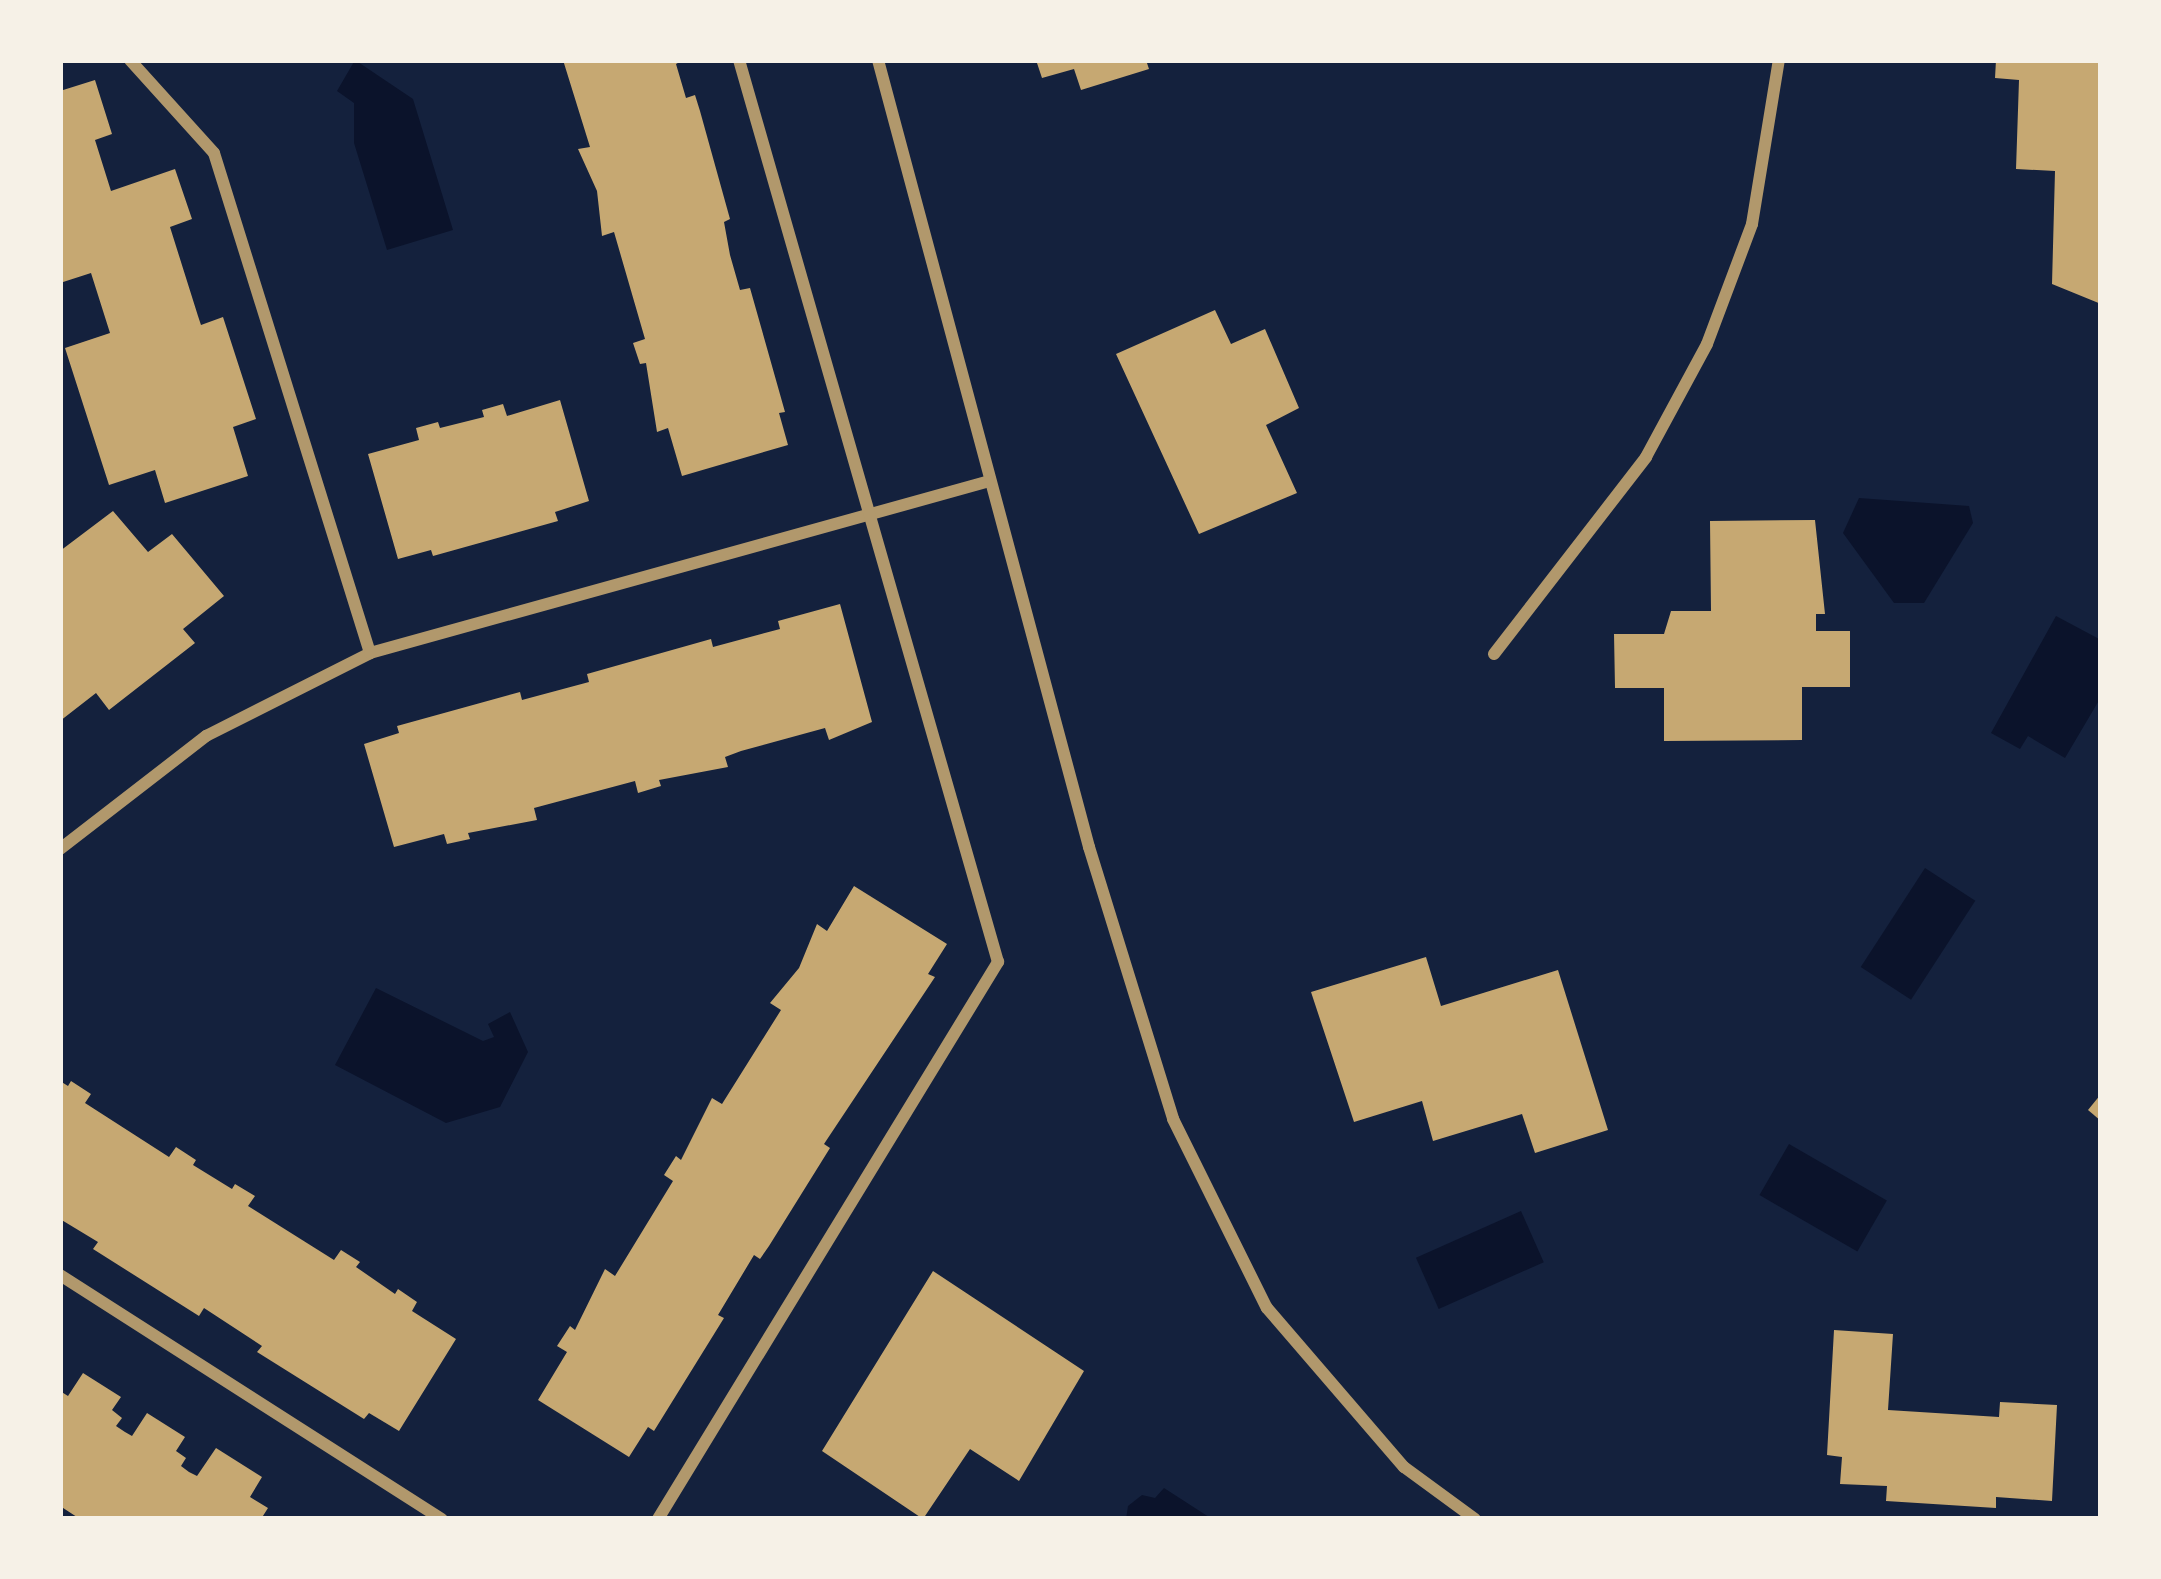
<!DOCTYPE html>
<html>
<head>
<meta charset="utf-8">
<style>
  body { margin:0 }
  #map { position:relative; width:2161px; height:1579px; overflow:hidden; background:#14213d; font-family:"Archivo Narrow",sans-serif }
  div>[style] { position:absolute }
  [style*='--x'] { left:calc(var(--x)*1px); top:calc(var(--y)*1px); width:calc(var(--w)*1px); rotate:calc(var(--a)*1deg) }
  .water>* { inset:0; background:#0b132b; transform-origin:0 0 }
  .building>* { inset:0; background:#c6a872 }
  .minor>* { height:12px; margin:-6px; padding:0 6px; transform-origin:6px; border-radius:6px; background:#b1986c }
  span { translate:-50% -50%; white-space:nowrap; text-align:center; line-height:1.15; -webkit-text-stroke:9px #f6f1e7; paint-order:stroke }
  .frame { position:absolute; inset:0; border:63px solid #f6f1e7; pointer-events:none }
</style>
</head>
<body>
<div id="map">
  <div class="water">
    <i style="clip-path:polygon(355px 60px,413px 99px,453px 230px,387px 250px,354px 143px,354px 103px,337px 91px)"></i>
    <i style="clip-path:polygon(1859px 498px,1969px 506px,1973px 523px,1924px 603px,1894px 603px,1843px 533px)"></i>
    <i style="clip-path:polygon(2056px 616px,2101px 640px,2101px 697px,2065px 758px,2028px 736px,2020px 749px,1991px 733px)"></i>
    <i style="left:1925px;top:868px;width:60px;height:118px;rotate:33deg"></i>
    <i style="clip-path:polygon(376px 988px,483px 1041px,494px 1037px,488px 1024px,510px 1012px,528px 1052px,500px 1107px,446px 1123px,335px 1065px)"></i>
    <i style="left:1789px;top:1144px;width:113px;height:59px;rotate:30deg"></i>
    <i style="left:1521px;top:1211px;width:56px;height:115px;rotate:66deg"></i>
    <i style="clip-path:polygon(1164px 1488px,1212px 1519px,1126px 1519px,1128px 1506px,1142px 1495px,1155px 1498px)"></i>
  </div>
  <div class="building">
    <i style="clip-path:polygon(563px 60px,683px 60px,676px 64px,686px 98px,695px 95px,700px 111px,730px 219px,724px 222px,730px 255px,740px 290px,750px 288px,785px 412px,779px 413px,788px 445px,682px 476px,668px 428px,657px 432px,646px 363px,640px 364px,633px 343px,645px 339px,614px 232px,602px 236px,597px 191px,578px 149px,590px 147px)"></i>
    <i style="clip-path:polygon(1036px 60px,1146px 60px,1149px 69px,1081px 90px,1074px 69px,1042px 78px)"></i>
    <i style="clip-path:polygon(1996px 60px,2101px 60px,2101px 304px,2052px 284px,2055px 171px,2016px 169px,2019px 80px,1995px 78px)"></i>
    <i style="clip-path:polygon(95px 80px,112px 134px,95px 140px,111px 191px,175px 169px,192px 219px,170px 227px,198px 316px,201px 325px,223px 317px,256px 419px,233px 427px,248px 476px,165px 503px,155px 470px,109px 485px,65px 348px,110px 333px,91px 273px,60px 283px,60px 91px)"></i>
    <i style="clip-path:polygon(1215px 310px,1231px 344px,1265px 329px,1299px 408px,1266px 425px,1297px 493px,1199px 534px,1116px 354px)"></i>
    <i style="clip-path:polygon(560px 400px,589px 501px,555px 512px,558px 521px,433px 556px,431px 550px,398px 559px,368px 454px,419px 440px,416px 428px,438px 422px,440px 428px,484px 417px,482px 410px,503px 404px,507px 416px)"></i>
    <i style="clip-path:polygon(113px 511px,148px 552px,172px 534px,224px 596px,183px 629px,195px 643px,109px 710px,96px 693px,60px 721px,60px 551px)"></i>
    <i style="clip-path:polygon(1815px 520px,1825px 614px,1816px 614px,1816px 631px,1850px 631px,1850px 687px,1802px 687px,1802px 740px,1664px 741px,1664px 688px,1615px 688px,1614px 634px,1664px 634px,1671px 611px,1711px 611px,1710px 521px)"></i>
    <i style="clip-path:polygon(840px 604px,872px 722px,829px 740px,825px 728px,741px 751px,725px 757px,728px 767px,659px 780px,661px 786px,638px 793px,635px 781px,534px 808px,537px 820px,468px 833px,470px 839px,447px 844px,444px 834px,394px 847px,364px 744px,399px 733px,397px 726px,520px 692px,522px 700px,589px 682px,587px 674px,711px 639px,713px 647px,780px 629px,778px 621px)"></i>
    <i style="clip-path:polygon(854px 886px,947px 944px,928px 974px,935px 977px,824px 1144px,830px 1148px,769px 1246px,760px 1259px,754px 1255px,718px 1315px,724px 1318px,654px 1431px,648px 1427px,629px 1457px,538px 1400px,567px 1352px,557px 1346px,570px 1326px,575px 1330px,605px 1269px,615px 1276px,673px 1181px,664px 1175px,676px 1156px,681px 1160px,712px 1098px,722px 1104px,781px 1010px,770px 1003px,799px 968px,817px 924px,827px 931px)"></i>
    <i style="clip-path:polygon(1426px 957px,1441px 1006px,1558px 970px,1608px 1130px,1535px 1153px,1522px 1114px,1433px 1141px,1422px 1101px,1354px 1122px,1311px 992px)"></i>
    <i style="clip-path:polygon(60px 1081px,68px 1086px,71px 1081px,91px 1094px,85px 1103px,169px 1157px,176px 1147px,196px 1160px,193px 1165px,232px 1189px,235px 1184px,255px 1196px,248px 1206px,334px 1260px,341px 1250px,360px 1262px,356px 1267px,395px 1294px,398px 1289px,417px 1302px,412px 1311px,456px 1339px,399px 1431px,369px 1413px,364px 1419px,257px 1352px,262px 1346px,204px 1308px,199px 1316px,93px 1249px,98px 1242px,60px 1219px)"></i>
    <i style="clip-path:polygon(2101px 1094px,2101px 1121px,2088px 1110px)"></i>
    <i style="clip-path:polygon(933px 1271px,1084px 1371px,1019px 1481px,970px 1449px,923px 1519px,822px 1451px)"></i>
    <i style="clip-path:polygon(1834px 1330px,1893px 1334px,1888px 1410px,1999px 1417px,2000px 1402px,2057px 1405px,2052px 1501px,1996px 1497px,1996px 1508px,1886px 1501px,1887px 1486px,1840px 1484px,1842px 1457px,1827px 1455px)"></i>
    <i style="clip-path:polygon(83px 1373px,121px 1397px,112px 1410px,122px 1418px,116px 1426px,125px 1432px,132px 1436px,147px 1413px,185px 1437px,176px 1451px,186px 1458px,181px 1466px,189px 1472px,197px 1476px,216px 1448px,262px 1477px,250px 1497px,268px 1508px,261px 1519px,80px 1519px,60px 1506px,60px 1391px,68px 1396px)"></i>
  </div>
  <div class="minor">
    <i style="--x:130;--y:60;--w:125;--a:47.9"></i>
    <i style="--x:214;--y:153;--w:524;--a:72.67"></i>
    <i style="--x:878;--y:60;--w:815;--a:74.99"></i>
    <i style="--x:1089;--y:847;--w:285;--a:72.8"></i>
    <i style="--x:1173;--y:1119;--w:211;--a:63.6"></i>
    <i style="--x:1267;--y:1308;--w:210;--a:49.3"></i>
    <i style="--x:1404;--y:1467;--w:88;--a:36.2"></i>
    <i style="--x:1494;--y:654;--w:249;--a:-52.3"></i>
    <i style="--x:1646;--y:457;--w:128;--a:-61.6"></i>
    <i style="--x:1707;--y:344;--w:128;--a:-69.4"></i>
    <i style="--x:1752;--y:224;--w:166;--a:-80.7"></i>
    <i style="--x:60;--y:849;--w:185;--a:-37.7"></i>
    <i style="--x:206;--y:736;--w:184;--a:-26.8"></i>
    <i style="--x:370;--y:653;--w:643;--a:-15.51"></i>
    <i style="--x:60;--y:1275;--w:453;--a:32.6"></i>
    <i style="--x:658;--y:1519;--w:653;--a:-58.6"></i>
    <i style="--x:998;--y:962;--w:938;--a:-106.02"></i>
  </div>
  <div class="frame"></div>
</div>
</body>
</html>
